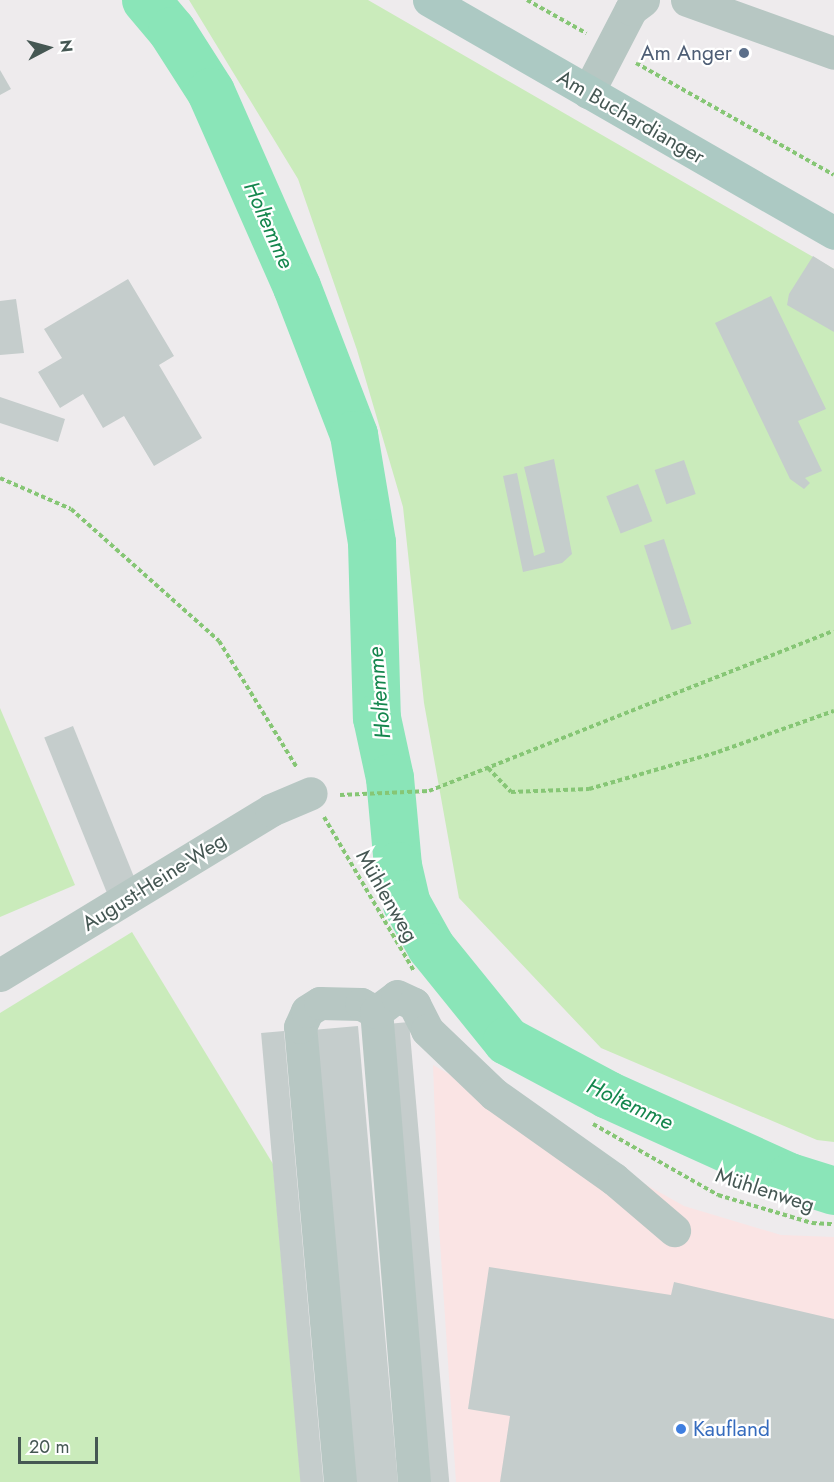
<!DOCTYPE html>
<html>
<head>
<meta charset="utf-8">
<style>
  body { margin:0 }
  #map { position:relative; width:834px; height:1482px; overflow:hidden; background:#eeebed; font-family:Jost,sans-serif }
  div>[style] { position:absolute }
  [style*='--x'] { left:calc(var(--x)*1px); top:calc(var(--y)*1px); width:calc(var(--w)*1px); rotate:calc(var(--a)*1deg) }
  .commercial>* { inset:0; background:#fae4e4 }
  .green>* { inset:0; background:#caebbb }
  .river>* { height:48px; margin:-24px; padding:0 24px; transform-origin:24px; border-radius:24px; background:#8ae5b8 }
  .building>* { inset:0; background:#c5cdcc; transform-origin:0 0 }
  .path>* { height:4px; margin-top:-2px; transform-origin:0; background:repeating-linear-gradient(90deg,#86c675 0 4.5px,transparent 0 7.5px) }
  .minor>* { height:33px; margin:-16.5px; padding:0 16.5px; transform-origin:16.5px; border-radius:16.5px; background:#b7c7c3 }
  .major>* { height:33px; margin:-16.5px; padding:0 16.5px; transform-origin:16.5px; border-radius:16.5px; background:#acc9c3 }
  .dots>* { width:16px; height:16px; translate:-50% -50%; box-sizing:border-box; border:3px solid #fff; border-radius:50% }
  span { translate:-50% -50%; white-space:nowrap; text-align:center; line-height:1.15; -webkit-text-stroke:4.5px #fff; paint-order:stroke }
  .service-label { font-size:21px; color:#4e5e75 }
  .right { translate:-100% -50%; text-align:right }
  .street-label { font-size:21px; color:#455753 }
  .shop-label { font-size:21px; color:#366cbe }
  .left { translate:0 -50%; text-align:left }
  .water-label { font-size:22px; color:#14864d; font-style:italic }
  .north { position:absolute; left:18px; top:18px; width:60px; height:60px; -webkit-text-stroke:4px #fff; paint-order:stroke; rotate:84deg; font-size:16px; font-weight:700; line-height:24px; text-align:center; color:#455753 }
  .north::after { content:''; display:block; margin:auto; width:21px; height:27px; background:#455753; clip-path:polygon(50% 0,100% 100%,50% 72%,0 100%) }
  .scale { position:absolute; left:18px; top:1437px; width:80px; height:27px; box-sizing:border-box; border:3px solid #455753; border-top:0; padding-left:8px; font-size:18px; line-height:21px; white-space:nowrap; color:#455753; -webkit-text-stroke:4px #fff; paint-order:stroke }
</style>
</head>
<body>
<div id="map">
  <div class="commercial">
    <i style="clip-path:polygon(433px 1065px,684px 1206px,781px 1235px,834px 1237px,834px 1482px,456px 1482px,439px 1227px)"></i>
  </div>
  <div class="green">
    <i style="clip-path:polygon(189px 0,368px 0,834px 269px,834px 1142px,817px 1140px,601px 1048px,459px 898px,424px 703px,403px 507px,357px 350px,298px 179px)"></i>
    <i style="clip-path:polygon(0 708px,75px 885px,0 917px)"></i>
    <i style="clip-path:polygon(132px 932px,273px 1164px,301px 1482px,0 1482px,0 1013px)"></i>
  </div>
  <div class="river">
    <i style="--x:146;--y:0;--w:40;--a:50"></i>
    <i style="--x:172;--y:31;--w:72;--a:57.4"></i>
    <i style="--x:211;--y:92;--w:213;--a:66.2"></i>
    <i style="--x:297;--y:287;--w:159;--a:68.9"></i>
    <i style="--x:354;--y:435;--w:109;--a:80.5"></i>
    <i style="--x:372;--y:543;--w:175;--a:88.4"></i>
    <i style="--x:377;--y:718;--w:61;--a:77.8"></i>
    <i style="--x:390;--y:778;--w:88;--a:84.8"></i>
    <i style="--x:398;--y:866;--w:39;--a:77"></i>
    <i style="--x:407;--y:904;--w:49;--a:60.8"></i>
    <i style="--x:431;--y:947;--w:121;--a:51"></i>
    <i style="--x:507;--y:1041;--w:115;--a:28.1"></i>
    <i style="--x:608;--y:1095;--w:200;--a:24.3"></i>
    <i style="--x:790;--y:1177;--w:46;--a:17.7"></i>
  </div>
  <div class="building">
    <i style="clip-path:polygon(0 70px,11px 89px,0 95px)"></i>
    <i style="clip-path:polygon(813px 256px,834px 269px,834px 332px,787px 305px,789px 294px)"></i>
    <i style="clip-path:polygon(128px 279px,174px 356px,159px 365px,202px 438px,154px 466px,124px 416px,103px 428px,83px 394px,60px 408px,38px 372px,62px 358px,44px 329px)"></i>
    <i style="clip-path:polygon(771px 296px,826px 409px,798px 421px,822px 471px,805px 478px,810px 483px,804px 489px,790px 479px,715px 323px)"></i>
    <i style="clip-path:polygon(16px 299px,24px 353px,0 355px,0 301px)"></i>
    <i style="clip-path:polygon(0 397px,65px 419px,58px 442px,0 423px)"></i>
    <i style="clip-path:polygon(554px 459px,572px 554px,562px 563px,523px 572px,503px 476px,517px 473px,534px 556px,545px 552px,524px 467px)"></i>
    <i style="left:684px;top:460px;width:36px;height:31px;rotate:71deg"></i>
    <i style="left:638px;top:484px;width:40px;height:34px;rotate:69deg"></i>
    <i style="left:664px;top:539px;width:89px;height:21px;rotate:72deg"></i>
    <i style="left:73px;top:726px;width:168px;height:31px;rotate:68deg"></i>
    <i style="left:409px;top:1022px;width:462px;height:22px;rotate:85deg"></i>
    <i style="left:358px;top:1026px;width:458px;height:43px;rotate:85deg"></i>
    <i style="left:284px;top:1031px;width:453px;height:23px;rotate:85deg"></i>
    <i style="clip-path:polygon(489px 1267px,671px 1295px,674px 1282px,834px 1319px,834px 1482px,500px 1482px,510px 1416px,468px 1409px)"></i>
  </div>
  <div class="path">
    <i style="--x:527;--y:0;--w:68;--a:29.2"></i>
    <i style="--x:636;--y:63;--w:227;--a:29.5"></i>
    <i style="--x:0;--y:478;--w:77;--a:23.6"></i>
    <i style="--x:71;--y:509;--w:198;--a:41.7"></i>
    <i style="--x:219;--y:641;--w:149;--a:58.4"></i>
    <i style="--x:488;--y:768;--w:33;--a:46"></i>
    <i style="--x:511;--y:792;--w:78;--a:-2.2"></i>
    <i style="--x:589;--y:789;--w:134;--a:-16"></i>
    <i style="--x:718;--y:752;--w:123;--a:-19.5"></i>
    <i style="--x:340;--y:795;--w:89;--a:-2.6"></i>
    <i style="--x:429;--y:791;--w:435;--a:-21.6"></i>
    <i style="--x:324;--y:817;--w:178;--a:59.7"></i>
    <i style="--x:593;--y:1124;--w:144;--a:29.6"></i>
    <i style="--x:718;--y:1195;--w:98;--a:16.6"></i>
    <i style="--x:812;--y:1223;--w:22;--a:3"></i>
  </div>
  <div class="minor">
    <i style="--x:687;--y:0;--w:156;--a:19.8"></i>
    <i style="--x:588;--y:92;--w:93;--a:-62.6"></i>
    <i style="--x:631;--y:9;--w:15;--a:-37"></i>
    <i style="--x:0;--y:975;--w:317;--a:-31.3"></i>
    <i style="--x:271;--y:810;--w:43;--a:-23"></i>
    <i style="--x:340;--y:1482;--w:457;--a:-95"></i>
    <i style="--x:300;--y:1027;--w:17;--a:-66"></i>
    <i style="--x:307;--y:1011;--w:15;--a:-32"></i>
    <i style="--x:320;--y:1003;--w:41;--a:1.4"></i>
    <i style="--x:361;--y:1004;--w:17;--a:28"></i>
    <i style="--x:414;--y:1482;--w:472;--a:-94.6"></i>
    <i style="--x:376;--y:1012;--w:26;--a:-37"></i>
    <i style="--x:397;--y:996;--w:19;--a:25"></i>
    <i style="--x:414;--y:1004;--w:29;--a:63"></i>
    <i style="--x:427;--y:1030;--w:93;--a:43.7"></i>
    <i style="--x:494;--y:1094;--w:147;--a:35.3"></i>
    <i style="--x:614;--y:1179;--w:79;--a:40.4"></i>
  </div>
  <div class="major">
    <i style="--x:429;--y:0;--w:467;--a:29.9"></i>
  </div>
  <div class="dots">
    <i style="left:744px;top:53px;background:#5c6f8a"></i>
    <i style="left:681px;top:1429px;background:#3f7fe0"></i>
  </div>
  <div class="service-label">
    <span class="right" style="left:732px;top:53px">Am Anger</span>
  </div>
  <div class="street-label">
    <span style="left:631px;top:117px;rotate:30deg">Am Buchardianger</span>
    <span style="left:154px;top:882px;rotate:-32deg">August-Heine-Weg</span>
    <span style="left:387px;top:896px;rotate:60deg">Mühlenweg</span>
    <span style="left:765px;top:1190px;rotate:18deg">Mühlenweg</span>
  </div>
  <div class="shop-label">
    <span class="left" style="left:693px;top:1429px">Kaufland</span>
  </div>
  <div class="water-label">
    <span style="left:269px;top:225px;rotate:66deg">Holtemme</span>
    <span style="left:379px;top:693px;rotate:-95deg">Holtemme</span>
    <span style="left:630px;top:1104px;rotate:25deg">Holtemme</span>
  </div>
  <div class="north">N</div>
  <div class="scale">20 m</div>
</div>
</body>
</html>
